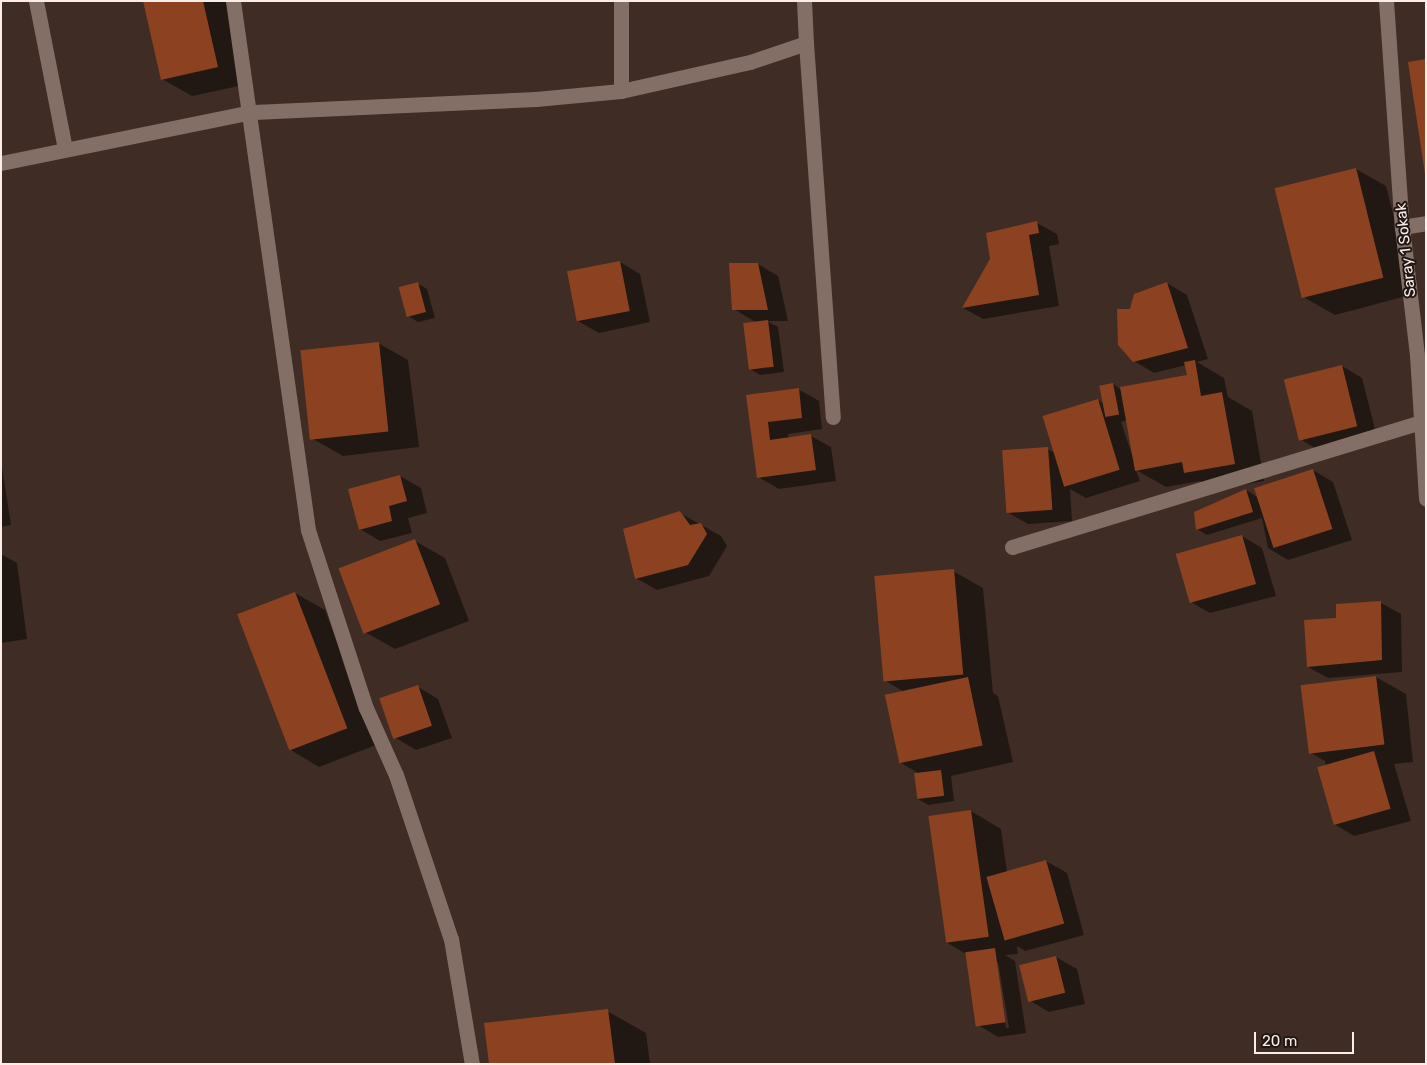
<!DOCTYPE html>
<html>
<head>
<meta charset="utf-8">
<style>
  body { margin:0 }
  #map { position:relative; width:1427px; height:1065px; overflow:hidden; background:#3f2d25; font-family:Rubik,sans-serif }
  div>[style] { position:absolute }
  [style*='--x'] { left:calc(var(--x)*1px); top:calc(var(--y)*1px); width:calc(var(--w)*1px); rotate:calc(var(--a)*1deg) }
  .shadow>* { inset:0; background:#0007 }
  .building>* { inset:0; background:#8c4220; transform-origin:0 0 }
  .street>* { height:15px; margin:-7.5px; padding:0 7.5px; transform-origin:7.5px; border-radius:7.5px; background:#846f66 }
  span { translate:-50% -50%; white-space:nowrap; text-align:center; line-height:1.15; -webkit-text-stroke:4px #201714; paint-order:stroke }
  .street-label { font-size:15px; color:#faede9 }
  .frame { position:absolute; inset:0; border:2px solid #faede9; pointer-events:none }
  .scale { position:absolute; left:1254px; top:1032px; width:100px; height:22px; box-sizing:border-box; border:2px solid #faede9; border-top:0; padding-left:6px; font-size:15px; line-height:18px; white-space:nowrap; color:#faede9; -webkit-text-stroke:4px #201714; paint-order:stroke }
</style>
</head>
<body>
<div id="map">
  <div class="shadow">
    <i style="clip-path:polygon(145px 1px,229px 1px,248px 84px,192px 96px,162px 79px)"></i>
    <i style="clip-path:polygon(1356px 169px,1386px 186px,1414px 294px,1335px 315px,1305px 298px)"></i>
    <i style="clip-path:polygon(1037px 223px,1057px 234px,1059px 244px,1049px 246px,1059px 306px,983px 319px,963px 308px)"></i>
    <i style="clip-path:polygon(620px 262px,640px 274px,650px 322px,599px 333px,578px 321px)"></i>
    <i style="clip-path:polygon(758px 264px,778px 276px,788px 321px,767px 321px,778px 327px,784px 372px,760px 375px,750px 369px,757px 323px,734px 309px)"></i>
    <i style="clip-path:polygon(417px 283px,427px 289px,435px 318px,418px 322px,408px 316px)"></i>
    <i style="clip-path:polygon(evenodd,1167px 283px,1187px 295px,1208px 359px,1197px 362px,1224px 378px,1228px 397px,1252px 411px,1264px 481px,1215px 490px,1200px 481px,1166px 487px,1136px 470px,1140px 481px,1086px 498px,1070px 489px,1072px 521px,1028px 524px,1007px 512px,1047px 449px,1056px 453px,1098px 400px,1104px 404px,1113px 384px,1120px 389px,1189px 376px,1186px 365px,1154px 373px,1134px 361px,1131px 310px,1167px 283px,1127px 420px,1133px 454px,1132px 455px,1121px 422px,1127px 420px)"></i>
    <i style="clip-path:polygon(378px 343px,408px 360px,419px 447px,343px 456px,313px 439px)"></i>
    <i style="clip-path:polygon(1342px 366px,1362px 378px,1377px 437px,1320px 451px,1300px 439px)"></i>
    <i style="clip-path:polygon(798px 389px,819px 401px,822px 429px,788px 434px,789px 439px,811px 436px,831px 447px,836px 481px,779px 489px,758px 477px,747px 396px)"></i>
    <i style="clip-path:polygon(1px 461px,11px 525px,1px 527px)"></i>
    <i style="clip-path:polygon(1313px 470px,1333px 482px,1352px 540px,1288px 560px,1268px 548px,1262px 518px,1207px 535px,1197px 529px,1246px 490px,1257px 497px)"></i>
    <i style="clip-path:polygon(400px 476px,421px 488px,427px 513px,408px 518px,412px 533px,380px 541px,360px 529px)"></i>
    <i style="clip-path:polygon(680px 513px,721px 536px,727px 546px,709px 576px,657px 590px,636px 578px)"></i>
    <i style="clip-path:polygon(1242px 536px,1262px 548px,1276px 596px,1210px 613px,1189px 601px)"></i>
    <i style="clip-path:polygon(415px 541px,445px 558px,469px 621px,395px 649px,365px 632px)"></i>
    <i style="clip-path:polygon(1px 554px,17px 563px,27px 639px,1px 643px)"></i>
    <i style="clip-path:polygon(953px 571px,983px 588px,993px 693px,998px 696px,1013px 762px,951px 776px,954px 801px,928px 805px,918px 799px,920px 774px,901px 763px,904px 692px,886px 681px)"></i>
    <i style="clip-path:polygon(295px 593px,325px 610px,376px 745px,319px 767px,289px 749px)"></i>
    <i style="clip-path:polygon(1381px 603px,1401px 614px,1402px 672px,1328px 678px,1308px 667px,1338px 619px)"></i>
    <i style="clip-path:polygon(1376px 677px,1406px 694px,1413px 762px,1394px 764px,1411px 821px,1354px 836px,1334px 824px,1325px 761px,1309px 752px)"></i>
    <i style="clip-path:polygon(418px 687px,438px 699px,452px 738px,416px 750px,396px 738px)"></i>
    <i style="clip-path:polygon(evenodd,971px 811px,1001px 829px,1007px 872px,1046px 861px,1067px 873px,1084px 935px,1025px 951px,1017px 946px,1018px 954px,1005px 955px,1015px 961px,1026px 1033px,998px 1037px,978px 1025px,966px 954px,946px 942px,971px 811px,996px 962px,998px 962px,1009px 1028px,1006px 1028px,996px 962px)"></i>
    <i style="clip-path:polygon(1056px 957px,1077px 969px,1085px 1004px,1049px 1012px,1029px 1000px)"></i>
    <i style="clip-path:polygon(607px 1011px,646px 1033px,650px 1064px,490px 1064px)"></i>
  </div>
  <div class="building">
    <i style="clip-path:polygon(143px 1px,203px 1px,218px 67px,161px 80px)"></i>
    <i style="clip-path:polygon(1426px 59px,1426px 174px,1425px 174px,1408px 62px)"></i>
    <i style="left:1356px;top:168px;width:113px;height:84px;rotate:76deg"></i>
    <i style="clip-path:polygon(1037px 221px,1039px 233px,1029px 235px,1039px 295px,962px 308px,990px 259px,986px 233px)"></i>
    <i style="left:620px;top:261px;width:51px;height:54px;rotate:79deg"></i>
    <i style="clip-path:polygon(729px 263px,758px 263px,768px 310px,732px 310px)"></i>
    <i style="left:418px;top:282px;width:31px;height:20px;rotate:75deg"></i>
    <i style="clip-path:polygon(1167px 282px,1188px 348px,1133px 362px,1118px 345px,1117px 309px,1130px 309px,1134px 294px)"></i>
    <i style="left:768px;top:320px;width:47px;height:25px;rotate:83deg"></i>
    <i style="left:379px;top:342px;width:90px;height:79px;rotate:84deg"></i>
    <i style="clip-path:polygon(1195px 360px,1201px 396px,1222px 392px,1235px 464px,1184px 473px,1182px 462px,1135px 471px,1120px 387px,1187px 375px,1184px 362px)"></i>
    <i style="left:1342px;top:365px;width:63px;height:60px;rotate:76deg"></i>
    <i style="left:1113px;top:383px;width:32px;height:14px;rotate:79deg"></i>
    <i style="clip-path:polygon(799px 388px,802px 418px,768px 422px,770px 440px,811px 434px,816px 470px,757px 478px,746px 395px)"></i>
    <i style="left:1098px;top:399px;width:74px;height:58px;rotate:73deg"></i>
    <i style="left:1048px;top:447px;width:63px;height:46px;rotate:86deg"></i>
    <i style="left:1313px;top:469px;width:63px;height:62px;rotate:72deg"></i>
    <i style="clip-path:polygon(400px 475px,407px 501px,389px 506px,392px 521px,359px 530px,348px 489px)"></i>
    <i style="clip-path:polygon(1246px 489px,1253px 512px,1196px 530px,1194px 512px)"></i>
    <i style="clip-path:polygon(680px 511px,690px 525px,701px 523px,707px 534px,688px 565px,635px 579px,623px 529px)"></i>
    <i style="left:1242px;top:535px;width:51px;height:69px;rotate:74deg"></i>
    <i style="left:415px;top:539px;width:70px;height:82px;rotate:69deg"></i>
    <i style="left:954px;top:569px;width:106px;height:80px;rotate:85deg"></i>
    <i style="left:295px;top:592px;width:146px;height:62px;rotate:69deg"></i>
    <i style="clip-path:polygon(1381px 601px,1382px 660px,1307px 667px,1304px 620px,1336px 618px,1336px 604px)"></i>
    <i style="left:1376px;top:676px;width:69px;height:76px;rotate:83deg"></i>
    <i style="left:968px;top:677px;width:70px;height:85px;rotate:78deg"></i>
    <i style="left:418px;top:685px;width:43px;height:41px;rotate:71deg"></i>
    <i style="left:1374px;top:751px;width:60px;height:59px;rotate:74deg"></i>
    <i style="left:941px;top:770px;width:26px;height:27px;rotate:83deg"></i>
    <i style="left:971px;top:810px;width:128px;height:43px;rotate:82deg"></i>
    <i style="left:1046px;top:860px;width:66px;height:62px;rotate:74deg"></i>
    <i style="left:995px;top:948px;width:75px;height:30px;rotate:82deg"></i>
    <i style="left:1056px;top:956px;width:38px;height:38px;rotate:76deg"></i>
    <i style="clip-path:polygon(608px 1009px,615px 1064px,489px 1064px,484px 1023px)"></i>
  </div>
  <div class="street">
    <i style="--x:36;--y:1;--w:151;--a:78.9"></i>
    <i style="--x:233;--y:1;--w:534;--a:81.93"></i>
    <i style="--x:308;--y:530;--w:187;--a:72"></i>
    <i style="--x:366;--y:708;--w:73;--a:65.9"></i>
    <i style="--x:396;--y:775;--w:173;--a:71.5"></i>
    <i style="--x:451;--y:939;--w:127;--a:80.5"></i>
    <i style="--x:1386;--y:1;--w:227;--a:86"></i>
    <i style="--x:1402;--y:227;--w:129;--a:83.3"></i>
    <i style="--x:1417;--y:355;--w:144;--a:86.4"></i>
    <i style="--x:806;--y:43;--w:375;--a:85.9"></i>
    <i style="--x:621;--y:91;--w:90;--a:-90"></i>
    <i style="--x:1;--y:163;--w:255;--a:-11.5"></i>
    <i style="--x:251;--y:112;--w:285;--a:-2.6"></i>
    <i style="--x:536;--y:99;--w:85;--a:-5.4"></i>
    <i style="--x:621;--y:91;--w:132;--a:-12.7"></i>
    <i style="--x:750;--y:62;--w:59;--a:-18.7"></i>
    <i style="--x:806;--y:43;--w:42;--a:-92.7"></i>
    <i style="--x:1402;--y:227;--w:24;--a:-9"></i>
    <i style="--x:1012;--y:547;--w:429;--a:-17"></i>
  </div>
  <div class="street-label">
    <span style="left:1406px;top:250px;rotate:-96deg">Saray 1 Sokak</span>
  </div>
  <div class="frame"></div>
  <div class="scale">20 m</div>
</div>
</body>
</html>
